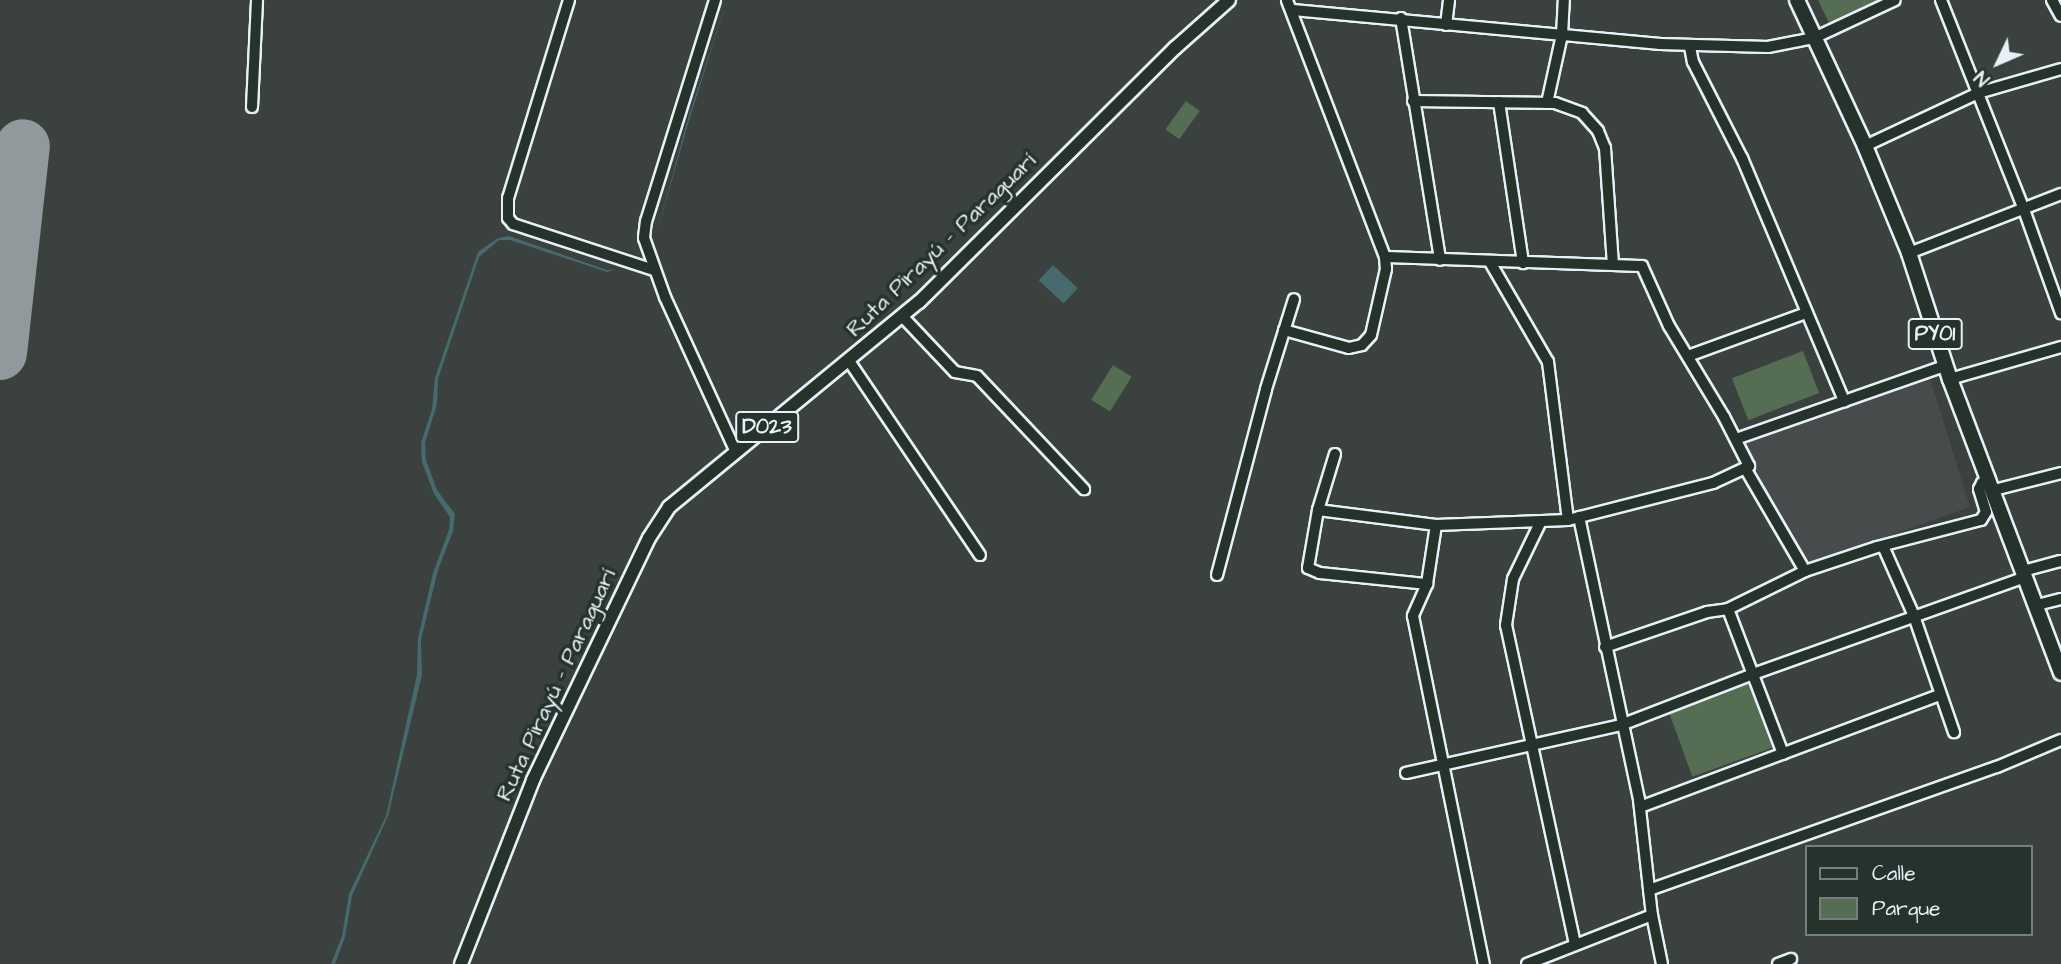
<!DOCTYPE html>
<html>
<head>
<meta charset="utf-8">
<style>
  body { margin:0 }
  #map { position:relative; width:2061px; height:964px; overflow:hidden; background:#3a413f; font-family:"Architects Daughter",sans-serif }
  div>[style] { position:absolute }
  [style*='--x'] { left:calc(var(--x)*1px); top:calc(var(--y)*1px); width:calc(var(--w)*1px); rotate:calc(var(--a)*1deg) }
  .built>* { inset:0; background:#484b4c }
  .green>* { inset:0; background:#546d53; transform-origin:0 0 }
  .water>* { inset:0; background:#476a6d; transform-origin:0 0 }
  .runway>* { height:54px; margin:-27px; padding:0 27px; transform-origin:27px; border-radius:27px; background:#91999c }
  .roads { filter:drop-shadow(2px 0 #e8f1f8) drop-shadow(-2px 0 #e8f1f8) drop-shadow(0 2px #e8f1f8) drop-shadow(0 -2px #e8f1f8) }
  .minor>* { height:10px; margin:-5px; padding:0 5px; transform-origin:5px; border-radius:5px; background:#26332d }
  .major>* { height:12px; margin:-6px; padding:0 6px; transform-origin:6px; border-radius:6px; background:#26332d }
  .highway>* { height:14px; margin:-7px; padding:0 7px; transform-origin:7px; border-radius:7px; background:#26332d }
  span { translate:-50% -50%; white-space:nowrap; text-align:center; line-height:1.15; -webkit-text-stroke:7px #26332d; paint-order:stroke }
  .shield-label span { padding:2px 5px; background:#26332d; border:2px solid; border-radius:5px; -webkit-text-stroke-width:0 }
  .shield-label { font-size:21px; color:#e8f1f8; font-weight:700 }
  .street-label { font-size:23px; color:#e8f1f8 }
  .legend { position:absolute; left:1805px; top:845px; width:228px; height:91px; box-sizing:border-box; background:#26332d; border:2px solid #747f7e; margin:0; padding:9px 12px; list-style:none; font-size:21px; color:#e8f1f8 }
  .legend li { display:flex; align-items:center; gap:14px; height:35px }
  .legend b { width:35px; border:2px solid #747f7e }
  .north { position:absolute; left:1963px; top:28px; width:70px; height:70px; -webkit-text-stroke:5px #26332d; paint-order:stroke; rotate:226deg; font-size:19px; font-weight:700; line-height:28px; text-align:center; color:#e8f1f8 }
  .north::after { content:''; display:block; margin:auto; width:24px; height:32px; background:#e8f1f8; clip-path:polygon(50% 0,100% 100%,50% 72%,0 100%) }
</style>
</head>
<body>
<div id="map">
  <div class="built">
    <i style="clip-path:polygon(1929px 375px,1970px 507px,1802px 567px,1743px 442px,1844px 401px)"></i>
  </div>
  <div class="green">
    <i style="clip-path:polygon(1818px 0,1887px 0,1830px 25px)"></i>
    <i style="left:1186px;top:101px;width:17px;height:35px;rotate:36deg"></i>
    <i style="left:1803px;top:351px;width:45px;height:76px;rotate:69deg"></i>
    <i style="left:1113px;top:365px;width:22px;height:41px;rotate:32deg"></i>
    <i style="left:1748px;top:681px;width:71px;height:85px;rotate:70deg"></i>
  </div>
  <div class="water">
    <i style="clip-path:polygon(727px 0,688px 124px,656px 236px,687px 122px)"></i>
    <i style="clip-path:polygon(509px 236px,607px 270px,616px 269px,607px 272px,510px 240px,499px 240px,479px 257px,438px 379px,437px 404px,425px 443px,426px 460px,437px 490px,455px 514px,453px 531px,438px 570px,421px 640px,422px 675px,388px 816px,352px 896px,345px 937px,335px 964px,331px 964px,342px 936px,349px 894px,386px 816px,417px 675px,418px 638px,433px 573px,449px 530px,450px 517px,434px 494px,422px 462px,421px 443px,432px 409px,435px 378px,478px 252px,498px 238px)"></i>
    <i style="left:1053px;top:265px;width:34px;height:21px;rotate:43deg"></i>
  </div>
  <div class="runway">
    <i style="--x:0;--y:353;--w:208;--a:-83.7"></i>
  </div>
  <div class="roads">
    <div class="minor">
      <i style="--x:569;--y:0;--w:207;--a:107.1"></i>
      <i style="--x:508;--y:198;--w:20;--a:90"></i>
      <i style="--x:508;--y:218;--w:8;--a:50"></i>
      <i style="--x:513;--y:224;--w:148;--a:18.1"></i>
      <i style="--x:715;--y:0;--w:232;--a:107.3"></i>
      <i style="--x:646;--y:221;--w:17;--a:97"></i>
      <i style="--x:644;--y:238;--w:63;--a:70.4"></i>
      <i style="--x:665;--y:297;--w:170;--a:65.4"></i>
      <i style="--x:1941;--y:0;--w:223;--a:68.4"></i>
      <i style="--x:2023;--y:207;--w:113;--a:70.3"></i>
      <i style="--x:2052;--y:0;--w:18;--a:61"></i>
      <i style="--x:1293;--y:10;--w:369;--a:5.3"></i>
      <i style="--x:1660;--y:44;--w:108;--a:1.6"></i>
      <i style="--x:1768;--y:47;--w:47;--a:-11.1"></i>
      <i style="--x:1814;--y:38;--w:89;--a:-25.1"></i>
      <i style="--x:1401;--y:18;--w:245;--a:80.8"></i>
      <i style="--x:1446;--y:25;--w:25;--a:-83"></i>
      <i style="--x:1690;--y:47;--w:15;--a:79"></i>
      <i style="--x:1693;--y:62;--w:108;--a:63"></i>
      <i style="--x:1742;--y:158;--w:264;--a:67.2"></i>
      <i style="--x:1413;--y:101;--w:142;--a:0.8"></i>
      <i style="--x:1555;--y:103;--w:29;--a:20"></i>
      <i style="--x:1582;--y:113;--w:24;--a:48"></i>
      <i style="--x:1598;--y:131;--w:18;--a:68"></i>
      <i style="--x:1605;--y:148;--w:117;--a:86.1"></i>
      <i style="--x:1499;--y:102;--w:163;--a:81.5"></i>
      <i style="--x:1547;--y:103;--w:70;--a:-77.6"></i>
      <i style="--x:1562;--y:35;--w:35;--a:-87"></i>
      <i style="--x:252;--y:107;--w:107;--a:-87.3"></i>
      <i style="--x:1865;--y:146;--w:125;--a:-25.1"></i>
      <i style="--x:1978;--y:93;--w:86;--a:-16.1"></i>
      <i style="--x:1909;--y:253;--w:163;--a:-21.2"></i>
      <i style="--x:1490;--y:262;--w:116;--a:59.9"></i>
      <i style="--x:1548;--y:362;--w:159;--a:82.8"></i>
      <i style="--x:902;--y:316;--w:77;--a:46.6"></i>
      <i style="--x:955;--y:372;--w:22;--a:10"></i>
      <i style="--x:977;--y:376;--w:156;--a:46.6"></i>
      <i style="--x:1284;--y:330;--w:67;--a:15.5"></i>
      <i style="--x:1349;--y:348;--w:13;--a:-13"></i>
      <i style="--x:1362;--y:345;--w:13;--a:-48"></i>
      <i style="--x:1371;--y:335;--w:68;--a:-77.2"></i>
      <i style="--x:1386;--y:269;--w:12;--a:-95"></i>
      <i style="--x:1385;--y:257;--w:275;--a:-110.9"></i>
      <i style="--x:1688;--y:356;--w:126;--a:-20"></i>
      <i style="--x:849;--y:361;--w:234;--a:56"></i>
      <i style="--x:1950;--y:379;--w:116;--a:-16.1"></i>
      <i style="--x:1736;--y:439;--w:221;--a:-19.3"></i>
      <i style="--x:1335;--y:454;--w:59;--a:106.9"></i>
      <i style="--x:1318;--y:510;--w:59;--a:99.8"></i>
      <i style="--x:1308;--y:568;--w:13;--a:23"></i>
      <i style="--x:1320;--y:573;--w:108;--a:5.9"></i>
      <i style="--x:1745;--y:468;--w:119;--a:59.8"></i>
      <i style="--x:1994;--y:490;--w:69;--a:-14.2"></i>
      <i style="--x:1318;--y:510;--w:119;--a:7.2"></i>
      <i style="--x:1436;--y:525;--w:132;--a:-2.2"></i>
      <i style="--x:1568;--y:520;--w:150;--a:-14.3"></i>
      <i style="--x:1713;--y:483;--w:40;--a:-25"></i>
      <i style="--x:1749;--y:466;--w:55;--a:-117"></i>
      <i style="--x:1724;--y:417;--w:106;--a:-121.1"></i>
      <i style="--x:1669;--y:326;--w:66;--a:-114.2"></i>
      <i style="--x:1642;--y:266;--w:257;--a:-178"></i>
      <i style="--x:1579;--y:517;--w:289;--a:78"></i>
      <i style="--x:1639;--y:800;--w:116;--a:83.6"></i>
      <i style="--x:1652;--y:915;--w:50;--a:78.5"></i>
      <i style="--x:1541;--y:521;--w:64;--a:115.8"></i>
      <i style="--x:1513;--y:579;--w:47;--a:98.7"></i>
      <i style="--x:1506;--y:625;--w:325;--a:77.8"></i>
      <i style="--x:1436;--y:525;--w:60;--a:98.7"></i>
      <i style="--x:1427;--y:584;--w:35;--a:114"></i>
      <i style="--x:1413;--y:616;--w:355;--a:78.5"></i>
      <i style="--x:1883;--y:546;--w:77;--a:66.1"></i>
      <i style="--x:1914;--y:616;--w:123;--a:71"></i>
      <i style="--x:2023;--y:571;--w:39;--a:-15"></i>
      <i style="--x:1217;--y:575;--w:192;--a:-75.2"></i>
      <i style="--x:1266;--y:389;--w:94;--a:-72.7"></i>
      <i style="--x:2037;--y:605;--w:25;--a:-14"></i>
      <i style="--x:1728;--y:609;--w:155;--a:69.2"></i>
      <i style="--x:1605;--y:647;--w:108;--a:-18.9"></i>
      <i style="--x:1707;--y:612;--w:21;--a:-8"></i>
      <i style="--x:1728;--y:609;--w:86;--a:-26.3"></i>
      <i style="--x:1805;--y:571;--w:76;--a:-18.4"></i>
      <i style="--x:1877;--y:547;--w:107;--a:-14.6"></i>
      <i style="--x:1981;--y:520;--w:9;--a:-58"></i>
      <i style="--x:1986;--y:512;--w:24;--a:-107"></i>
      <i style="--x:1979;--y:489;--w:7;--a:-63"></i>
      <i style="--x:1982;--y:483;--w:9;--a:-36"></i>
      <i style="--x:1406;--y:773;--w:220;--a:-12.6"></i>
      <i style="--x:1621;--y:725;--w:142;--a:-21.1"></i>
      <i style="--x:1753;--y:674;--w:289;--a:-19.6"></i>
      <i style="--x:1640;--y:807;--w:319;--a:-20.5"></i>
      <i style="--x:1649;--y:890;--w:369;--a:-19.5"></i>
      <i style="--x:1997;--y:767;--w:69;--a:-22.9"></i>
      <i style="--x:1527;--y:964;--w:134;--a:-21.4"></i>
      <i style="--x:1778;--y:964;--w:14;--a:-21"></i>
    </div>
    <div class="major">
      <i style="--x:461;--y:964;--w:198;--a:-68.6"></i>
      <i style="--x:533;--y:780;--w:268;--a:-64.4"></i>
      <i style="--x:649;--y:538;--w:37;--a:-57"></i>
      <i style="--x:669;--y:507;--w:323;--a:-39.4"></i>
      <i style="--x:919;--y:302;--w:361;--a:-44.8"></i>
      <i style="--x:1175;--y:48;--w:72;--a:-41.6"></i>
    </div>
    <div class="highway">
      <i style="--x:1797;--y:0;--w:161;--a:65"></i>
      <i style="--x:1865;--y:146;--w:116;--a:67.6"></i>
      <i style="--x:1909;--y:253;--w:133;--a:72"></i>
      <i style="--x:1950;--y:379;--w:314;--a:69.3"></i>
    </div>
  </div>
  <div class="shield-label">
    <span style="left:1935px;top:334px">PY01</span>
    <span style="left:767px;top:427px">D023</span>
  </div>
  <div class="street-label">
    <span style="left:941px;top:245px;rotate:-44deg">Ruta Pirayú - Paraguarí</span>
    <span style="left:556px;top:685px;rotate:-65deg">Ruta Pirayú - Paraguarí</span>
  </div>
  <ul class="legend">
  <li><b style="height:9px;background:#26332d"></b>Calle</li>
  <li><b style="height:19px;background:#546d53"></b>Parque</li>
  </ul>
  <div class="north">N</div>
</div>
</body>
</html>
